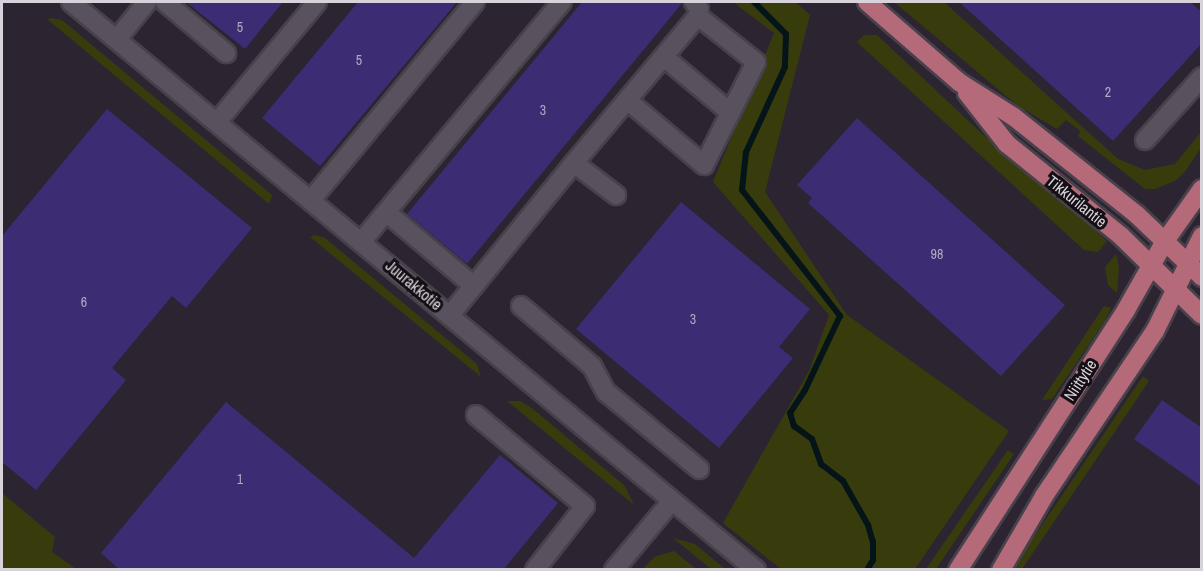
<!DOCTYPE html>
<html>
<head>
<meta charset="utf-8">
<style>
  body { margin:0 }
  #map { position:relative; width:1203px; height:571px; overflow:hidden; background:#2c2431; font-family:"Archivo Narrow",sans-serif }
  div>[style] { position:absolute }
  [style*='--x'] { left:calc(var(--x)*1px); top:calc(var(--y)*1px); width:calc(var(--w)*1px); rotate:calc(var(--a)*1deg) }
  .green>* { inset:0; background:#383c0d }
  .stream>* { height:6px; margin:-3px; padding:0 3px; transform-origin:3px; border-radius:3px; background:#051418 }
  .building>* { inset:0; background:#3b2c73 }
  .roads { filter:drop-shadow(2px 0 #48414b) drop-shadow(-2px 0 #48414b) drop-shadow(0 2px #48414b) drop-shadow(0 -2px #48414b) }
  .minor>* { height:18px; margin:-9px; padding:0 9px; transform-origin:9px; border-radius:9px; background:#5a515f }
  .major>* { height:18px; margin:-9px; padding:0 9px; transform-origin:9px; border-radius:9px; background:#b56a7a }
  span { translate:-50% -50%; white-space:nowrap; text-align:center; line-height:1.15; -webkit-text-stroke:6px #130f15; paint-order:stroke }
  .number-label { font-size:14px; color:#b1a9c1 }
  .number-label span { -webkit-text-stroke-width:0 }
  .street-label { font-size:16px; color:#d8d3db }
  .frame { position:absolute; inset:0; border:3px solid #d8d3db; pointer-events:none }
</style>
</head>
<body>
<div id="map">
  <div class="green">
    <i style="clip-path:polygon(733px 2px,795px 2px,810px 15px,765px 192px,847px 315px,1009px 431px,915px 569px,781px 569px,723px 523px,809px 371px,829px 315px,713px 182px,774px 33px)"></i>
    <i style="clip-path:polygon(894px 2px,944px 2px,1118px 159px,1145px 170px,1175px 164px,1201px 132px,1201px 148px,1184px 173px,1175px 181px,1155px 189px,1145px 189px,1078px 136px,1080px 131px,1066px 120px,1057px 129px,1018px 106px)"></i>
    <i style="clip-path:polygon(51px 18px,62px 20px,272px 195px,269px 204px,47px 19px)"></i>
    <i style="clip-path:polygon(864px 35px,877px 35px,992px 143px,1095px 230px,1107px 241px,1098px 252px,1084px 250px,857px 42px)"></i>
    <i style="clip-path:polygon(315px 235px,325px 238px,477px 364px,481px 377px,310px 237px)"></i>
    <i style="clip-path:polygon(1116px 254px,1119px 267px,1117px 293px,1108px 285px,1105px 267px)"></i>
    <i style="clip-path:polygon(1104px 306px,1111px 308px,1105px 321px,1052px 399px,1042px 400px)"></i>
    <i style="clip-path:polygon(1143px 376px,1149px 381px,1064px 507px,1022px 569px,1012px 569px)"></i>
    <i style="clip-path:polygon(507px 401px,520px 401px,533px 409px,625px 486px,634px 505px)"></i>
    <i style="clip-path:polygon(1008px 450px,1014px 454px,936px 569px,926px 569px)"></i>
    <i style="clip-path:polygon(2px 493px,55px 537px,52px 552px,76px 569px,2px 569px)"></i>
    <i style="clip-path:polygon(673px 538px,695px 544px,725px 569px,711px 569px)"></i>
    <i style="clip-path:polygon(674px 551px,696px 569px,643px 569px,654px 557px)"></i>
  </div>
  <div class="stream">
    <i style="--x:754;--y:2;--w:45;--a:45"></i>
    <i style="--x:786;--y:34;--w:33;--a:92"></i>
    <i style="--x:785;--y:67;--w:94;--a:114.6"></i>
    <i style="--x:746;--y:152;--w:38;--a:96"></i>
    <i style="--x:742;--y:190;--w:160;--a:52.1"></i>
    <i style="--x:840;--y:316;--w:82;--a:115.3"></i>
    <i style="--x:805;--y:390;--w:27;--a:123"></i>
    <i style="--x:790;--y:413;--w:14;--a:73"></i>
    <i style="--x:794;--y:426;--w:22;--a:36"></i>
    <i style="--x:812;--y:439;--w:27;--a:70"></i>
    <i style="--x:821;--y:464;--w:28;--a:38"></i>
    <i style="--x:843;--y:481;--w:51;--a:60.4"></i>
    <i style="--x:868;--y:525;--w:18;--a:74"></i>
    <i style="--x:873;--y:542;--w:18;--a:90"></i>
    <i style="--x:873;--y:560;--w:12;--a:121"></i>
  </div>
  <div class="building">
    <i style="clip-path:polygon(186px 2px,283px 2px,245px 49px)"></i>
    <i style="clip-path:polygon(358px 2px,457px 2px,320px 166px,262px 118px)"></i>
    <i style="clip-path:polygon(582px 2px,683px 2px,467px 264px,407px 214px)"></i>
    <i style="clip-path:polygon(959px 2px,1190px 2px,1202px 12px,1202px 43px,1113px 141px)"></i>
    <i style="clip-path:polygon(107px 109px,252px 228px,186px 308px,172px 296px,112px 368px,126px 380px,36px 490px,2px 462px,2px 236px)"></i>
    <i style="clip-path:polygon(857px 118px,1065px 305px,1001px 376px,808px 203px,812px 198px,797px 185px)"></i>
    <i style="clip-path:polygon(681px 202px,810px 309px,779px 347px,793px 358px,719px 448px,576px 329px)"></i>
    <i style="clip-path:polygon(1162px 400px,1202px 428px,1202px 487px,1134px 439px)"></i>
    <i style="clip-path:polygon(226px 402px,414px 558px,500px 455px,558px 503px,503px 570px,120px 570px,101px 553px)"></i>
  </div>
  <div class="roads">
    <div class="minor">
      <i style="--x:71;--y:2;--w:890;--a:39.67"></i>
      <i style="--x:165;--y:2;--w:80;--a:39.9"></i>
      <i style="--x:117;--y:39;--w:48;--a:-51"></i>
      <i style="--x:664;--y:57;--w:87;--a:39.9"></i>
      <i style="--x:627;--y:100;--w:101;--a:40.2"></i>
      <i style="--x:704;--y:165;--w:115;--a:-63.2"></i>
      <i style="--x:756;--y:62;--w:74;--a:-141.6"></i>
      <i style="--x:217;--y:122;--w:156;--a:-50.2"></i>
      <i style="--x:1145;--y:140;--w:85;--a:-47.9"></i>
      <i style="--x:574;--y:163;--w:53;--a:37.3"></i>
      <i style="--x:311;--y:200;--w:257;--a:-50.4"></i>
      <i style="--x:386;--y:212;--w:115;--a:40.1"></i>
      <i style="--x:361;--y:242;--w:313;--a:-50.1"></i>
      <i style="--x:521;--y:306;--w:93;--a:40.2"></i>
      <i style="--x:592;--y:366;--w:30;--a:62"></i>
      <i style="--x:606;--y:392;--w:121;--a:39.6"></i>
      <i style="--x:450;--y:315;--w:196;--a:-50.8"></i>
      <i style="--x:574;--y:163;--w:192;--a:-49.9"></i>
      <i style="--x:698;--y:16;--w:7;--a:-82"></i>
      <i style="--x:699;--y:9;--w:9;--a:-126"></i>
      <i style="--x:476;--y:415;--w:142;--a:39.9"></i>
      <i style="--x:585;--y:506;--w:81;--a:128"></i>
      <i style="--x:614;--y:570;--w:90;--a:-50"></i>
    </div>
    <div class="major">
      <i style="--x:867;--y:2;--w:122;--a:41"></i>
      <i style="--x:959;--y:82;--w:65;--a:32.5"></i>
      <i style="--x:1014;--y:117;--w:157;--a:38.5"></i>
      <i style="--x:1137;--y:215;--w:90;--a:43.6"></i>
      <i style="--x:967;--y:93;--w:65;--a:51.9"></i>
      <i style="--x:1007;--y:144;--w:146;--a:38.9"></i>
      <i style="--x:1121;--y:236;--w:113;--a:44.3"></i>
      <i style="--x:958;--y:570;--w:310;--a:-57.1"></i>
      <i style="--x:1126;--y:310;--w:79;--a:-60.5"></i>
      <i style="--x:1165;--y:241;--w:64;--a:-54.6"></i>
      <i style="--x:1001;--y:570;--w:86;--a:-59.8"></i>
      <i style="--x:1044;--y:496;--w:199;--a:-56.1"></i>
      <i style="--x:1155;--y:331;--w:106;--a:-63.7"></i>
    </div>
  </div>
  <div class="number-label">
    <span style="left:240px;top:27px">5</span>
    <span style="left:359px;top:60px">5</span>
    <span style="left:1108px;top:92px">2</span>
    <span style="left:543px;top:110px">3</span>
    <span style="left:937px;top:254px">98</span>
    <span style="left:84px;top:302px">6</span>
    <span style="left:693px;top:319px">3</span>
    <span style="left:240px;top:479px">1</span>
  </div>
  <div class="street-label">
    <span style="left:1077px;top:201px;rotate:39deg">Tikkurilantie</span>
    <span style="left:414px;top:285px;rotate:40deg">Juurakkotie</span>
    <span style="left:1080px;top:380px;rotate:-57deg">Niittytie</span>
  </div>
  <div class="frame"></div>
</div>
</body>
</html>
